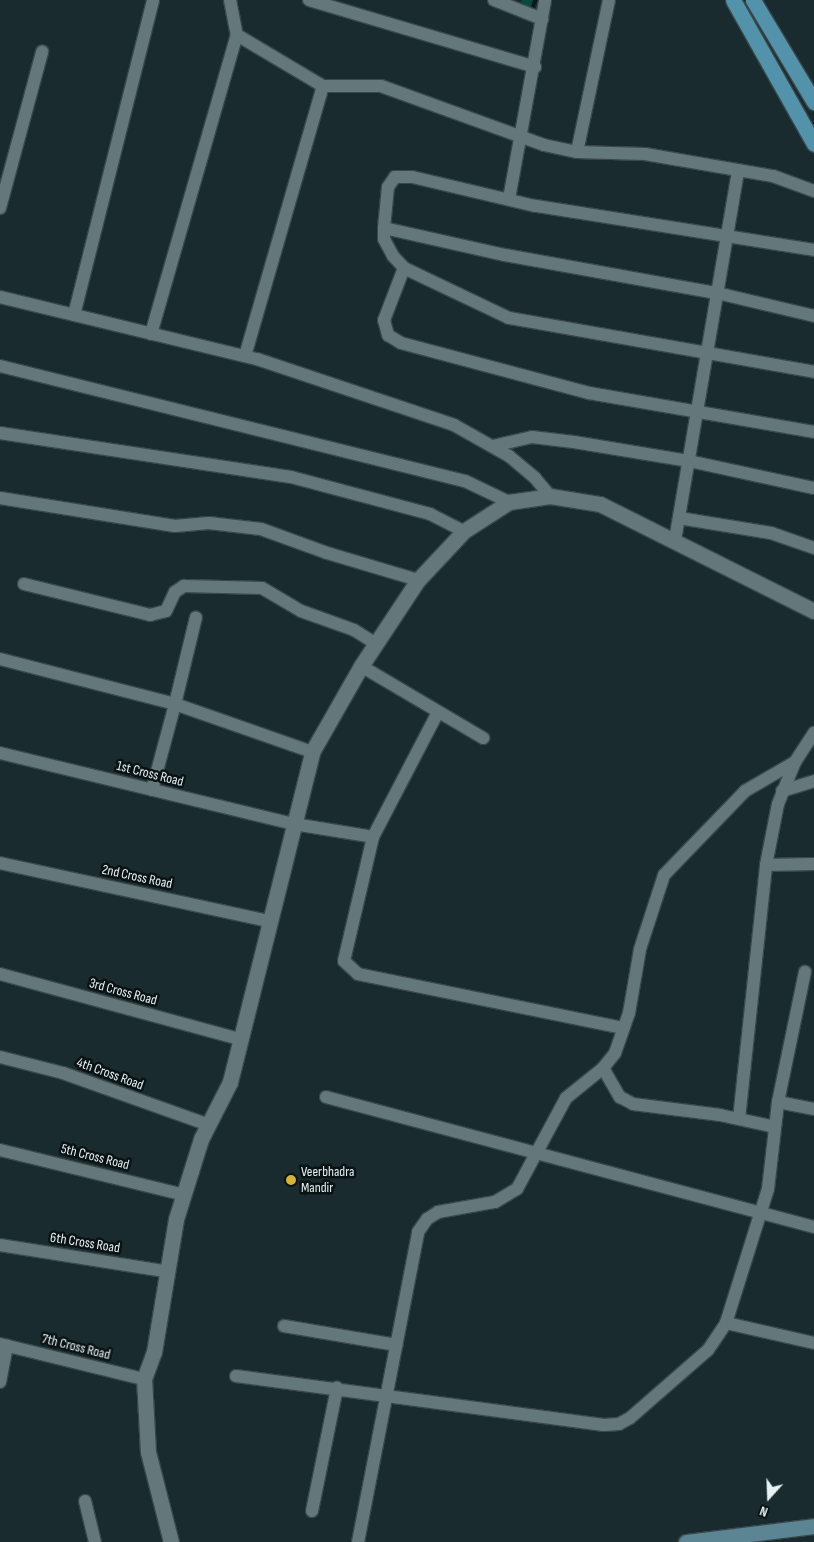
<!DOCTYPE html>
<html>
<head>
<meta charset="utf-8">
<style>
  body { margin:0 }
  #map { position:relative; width:814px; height:1542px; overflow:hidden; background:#192b2e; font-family:"Sofia Sans Condensed",sans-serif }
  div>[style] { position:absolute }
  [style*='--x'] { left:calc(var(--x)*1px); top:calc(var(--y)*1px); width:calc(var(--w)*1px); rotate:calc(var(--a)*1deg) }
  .shadow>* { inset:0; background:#0007 }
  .building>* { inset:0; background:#044942 }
  .roads { filter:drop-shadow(1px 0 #39494b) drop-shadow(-1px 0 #39494b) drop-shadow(0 1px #39494b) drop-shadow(0 -1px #39494b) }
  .minor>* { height:12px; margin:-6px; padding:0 6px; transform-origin:6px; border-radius:6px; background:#64787b }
  .tertiary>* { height:15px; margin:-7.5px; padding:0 7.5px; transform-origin:7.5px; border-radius:7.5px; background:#64787b }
  .secondary>* { height:15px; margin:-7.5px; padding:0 7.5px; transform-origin:7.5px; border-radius:7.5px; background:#5c8593 }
  .primary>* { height:15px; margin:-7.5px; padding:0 7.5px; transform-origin:7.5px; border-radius:7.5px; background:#5392ab }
  .dots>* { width:14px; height:14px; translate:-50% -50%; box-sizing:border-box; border:2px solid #0a1213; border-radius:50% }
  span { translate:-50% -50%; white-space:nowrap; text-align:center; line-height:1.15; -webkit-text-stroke:5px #0a1213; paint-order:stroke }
  .street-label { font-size:14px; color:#e6f1f3 }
  .poi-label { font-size:14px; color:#e6f1f3 }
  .left { translate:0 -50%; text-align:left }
  .north { position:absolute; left:744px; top:1472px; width:50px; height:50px; -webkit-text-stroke:4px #0a1213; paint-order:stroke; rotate:200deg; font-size:14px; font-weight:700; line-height:20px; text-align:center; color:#e6f1f3 }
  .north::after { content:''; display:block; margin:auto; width:18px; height:22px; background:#e6f1f3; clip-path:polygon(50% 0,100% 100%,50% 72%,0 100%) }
</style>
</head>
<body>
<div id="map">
  <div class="shadow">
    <i style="clip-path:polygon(523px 0,541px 0,540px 4px,536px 3px,532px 15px)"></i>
  </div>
  <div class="building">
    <i style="clip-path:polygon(522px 0,533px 0,530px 11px,519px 8px)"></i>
  </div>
  <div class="roads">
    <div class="minor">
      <i style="--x:230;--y:0;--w:36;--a:79"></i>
      <i style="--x:237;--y:35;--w:100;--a:30.7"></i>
      <i style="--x:323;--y:86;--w:58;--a:0"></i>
      <i style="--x:381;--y:86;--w:173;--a:19.9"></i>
      <i style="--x:544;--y:145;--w:34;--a:12"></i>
      <i style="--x:577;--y:152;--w:68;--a:1.7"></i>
      <i style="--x:645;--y:154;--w:130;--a:9.8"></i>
      <i style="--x:773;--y:176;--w:44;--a:20.1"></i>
      <i style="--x:309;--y:0;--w:236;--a:16.5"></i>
      <i style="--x:494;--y:0;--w:52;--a:21.6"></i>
      <i style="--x:577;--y:152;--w:155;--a:-78.1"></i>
      <i style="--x:509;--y:199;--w:202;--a:-79.7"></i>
      <i style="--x:0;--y:208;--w:162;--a:-74.9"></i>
      <i style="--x:384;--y:228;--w:11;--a:90"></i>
      <i style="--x:384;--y:239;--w:19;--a:62"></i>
      <i style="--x:393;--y:256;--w:16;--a:47"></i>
      <i style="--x:404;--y:268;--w:116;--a:25.5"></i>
      <i style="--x:509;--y:318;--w:310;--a:10"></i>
      <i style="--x:814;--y:250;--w:282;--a:-171"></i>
      <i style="--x:535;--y:206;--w:126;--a:-166.7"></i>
      <i style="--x:412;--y:177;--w:17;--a:180"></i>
      <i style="--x:395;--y:177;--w:12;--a:125"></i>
      <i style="--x:388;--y:187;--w:41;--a:95.6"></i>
      <i style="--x:384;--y:228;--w:124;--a:12.6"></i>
      <i style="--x:505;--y:255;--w:215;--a:10.2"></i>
      <i style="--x:717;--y:293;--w:100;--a:13.3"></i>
      <i style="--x:404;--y:268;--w:56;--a:111"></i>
      <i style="--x:384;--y:320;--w:16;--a:75"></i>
      <i style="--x:388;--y:335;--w:15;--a:32"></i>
      <i style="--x:401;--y:343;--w:195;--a:14.9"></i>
      <i style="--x:589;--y:393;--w:228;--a:9.8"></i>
      <i style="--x:0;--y:297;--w:264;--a:13.6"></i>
      <i style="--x:257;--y:359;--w:208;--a:18.5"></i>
      <i style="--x:454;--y:425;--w:63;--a:29.4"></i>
      <i style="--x:509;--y:456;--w:34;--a:40"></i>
      <i style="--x:535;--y:478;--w:23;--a:50"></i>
      <i style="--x:74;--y:315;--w:325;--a:-75.9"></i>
      <i style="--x:151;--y:334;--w:311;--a:-74"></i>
      <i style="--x:245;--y:356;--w:281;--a:-73.9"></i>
      <i style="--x:0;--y:366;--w:479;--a:13.9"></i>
      <i style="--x:465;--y:481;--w:49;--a:25.5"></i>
      <i style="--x:0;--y:433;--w:294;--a:8.6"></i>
      <i style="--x:291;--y:477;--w:144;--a:14.9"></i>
      <i style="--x:430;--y:514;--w:38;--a:27"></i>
      <i style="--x:493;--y:446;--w:40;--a:-13"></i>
      <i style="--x:532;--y:437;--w:42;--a:6.8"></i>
      <i style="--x:574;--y:442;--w:117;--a:9.4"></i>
      <i style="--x:689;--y:461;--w:128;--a:12.2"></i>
      <i style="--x:0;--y:498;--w:177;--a:9.1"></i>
      <i style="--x:175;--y:526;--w:34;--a:-5"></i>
      <i style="--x:209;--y:523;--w:52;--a:6.6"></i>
      <i style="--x:261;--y:529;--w:70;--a:20"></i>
      <i style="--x:327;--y:553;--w:95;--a:16.5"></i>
      <i style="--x:679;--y:518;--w:93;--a:9.3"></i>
      <i style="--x:771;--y:533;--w:46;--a:19.2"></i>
      <i style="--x:675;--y:540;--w:375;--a:-80.3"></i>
      <i style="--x:24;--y:584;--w:130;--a:13.8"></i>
      <i style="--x:150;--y:615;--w:16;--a:-14"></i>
      <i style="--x:166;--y:611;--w:21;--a:-65"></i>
      <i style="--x:175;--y:592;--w:11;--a:-34"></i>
      <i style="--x:184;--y:586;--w:78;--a:1.5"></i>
      <i style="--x:262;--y:588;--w:45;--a:30.5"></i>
      <i style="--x:301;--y:611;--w:56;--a:19.7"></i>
      <i style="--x:354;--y:630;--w:25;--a:32"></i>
      <i style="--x:0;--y:659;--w:181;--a:14.4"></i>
      <i style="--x:175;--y:704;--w:89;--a:-76.4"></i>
      <i style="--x:361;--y:666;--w:142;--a:30.5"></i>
      <i style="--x:437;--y:714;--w:139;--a:117.5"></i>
      <i style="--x:373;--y:837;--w:127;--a:103.2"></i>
      <i style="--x:344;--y:961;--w:19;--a:43"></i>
      <i style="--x:358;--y:974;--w:270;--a:11.5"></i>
      <i style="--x:0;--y:753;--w:302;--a:13.6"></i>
      <i style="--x:294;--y:824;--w:80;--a:9.3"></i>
      <i style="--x:152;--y:790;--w:89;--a:-75"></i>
      <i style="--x:175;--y:704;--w:145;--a:19.3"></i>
      <i style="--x:782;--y:791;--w:34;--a:-17"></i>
      <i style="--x:0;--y:863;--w:275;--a:12.2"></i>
      <i style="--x:766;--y:865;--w:48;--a:-1.2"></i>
      <i style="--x:0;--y:974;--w:248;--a:15.2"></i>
      <i style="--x:0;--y:1057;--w:65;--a:14.3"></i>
      <i style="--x:63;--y:1073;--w:155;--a:19.6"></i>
      <i style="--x:603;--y:1068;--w:34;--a:60"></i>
      <i style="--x:620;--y:1097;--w:15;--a:28"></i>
      <i style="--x:633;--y:1104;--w:88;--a:7.2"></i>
      <i style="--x:720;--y:1115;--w:56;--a:12.3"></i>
      <i style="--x:326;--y:1097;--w:505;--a:14.92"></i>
      <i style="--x:778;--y:1102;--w:37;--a:11"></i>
      <i style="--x:739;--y:1119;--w:255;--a:-83.9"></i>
      <i style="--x:766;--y:865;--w:62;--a:-78.9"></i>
      <i style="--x:778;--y:804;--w:45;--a:-68"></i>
      <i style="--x:795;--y:762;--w:35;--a:-57"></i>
      <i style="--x:0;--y:1150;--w:189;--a:13.7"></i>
      <i style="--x:0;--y:1245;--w:167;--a:9"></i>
      <i style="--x:726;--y:1323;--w:90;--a:12.8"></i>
      <i style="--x:284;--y:1326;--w:114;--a:9.6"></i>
      <i style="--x:0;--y:1344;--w:148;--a:13.7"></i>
      <i style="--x:236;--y:1376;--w:371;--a:7.6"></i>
      <i style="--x:604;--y:1425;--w:15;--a:-4"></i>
      <i style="--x:619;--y:1424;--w:13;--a:-29"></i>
      <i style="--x:630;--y:1418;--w:103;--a:-41.1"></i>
      <i style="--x:708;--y:1350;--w:32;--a:-56"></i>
      <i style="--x:726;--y:1323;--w:140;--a:-72.6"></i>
      <i style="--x:768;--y:1189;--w:88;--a:-83.4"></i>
      <i style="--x:778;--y:1102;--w:133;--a:-78.3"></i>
      <i style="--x:0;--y:1382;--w:37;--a:-79"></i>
      <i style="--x:85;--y:1501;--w:42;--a:76.3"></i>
      <i style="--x:312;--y:1511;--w:126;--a:-78.5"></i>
      <i style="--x:358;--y:1542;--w:316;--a:-79"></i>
      <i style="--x:418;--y:1232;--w:16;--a:-55"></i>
      <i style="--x:427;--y:1219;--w:13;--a:-32"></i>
      <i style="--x:438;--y:1212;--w:58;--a:-10"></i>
      <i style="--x:495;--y:1202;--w:26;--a:-31"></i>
      <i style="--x:517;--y:1189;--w:103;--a:-61.7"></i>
      <i style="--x:566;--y:1098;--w:48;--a:-39"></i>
      <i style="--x:603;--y:1068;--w:19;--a:-51"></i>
      <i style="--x:615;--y:1053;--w:42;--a:-70.7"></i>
      <i style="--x:629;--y:1013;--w:65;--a:-80.2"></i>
      <i style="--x:640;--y:949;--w:78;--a:-72"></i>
      <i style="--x:664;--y:875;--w:117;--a:-46"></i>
      <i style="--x:745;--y:791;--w:58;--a:-30.1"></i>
    </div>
    <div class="tertiary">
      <i style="--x:171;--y:1542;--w:93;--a:-104.3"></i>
      <i style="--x:148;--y:1452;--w:73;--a:-93.1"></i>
      <i style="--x:144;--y:1379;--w:29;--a:-70"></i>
      <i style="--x:154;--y:1352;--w:135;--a:-80.6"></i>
      <i style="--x:176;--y:1219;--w:84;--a:-72.6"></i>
      <i style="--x:201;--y:1139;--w:64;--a:-63"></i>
      <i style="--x:230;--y:1082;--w:340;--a:-76"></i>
      <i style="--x:312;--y:752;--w:99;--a:-60.3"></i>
      <i style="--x:361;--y:666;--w:103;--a:-56.5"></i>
      <i style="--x:418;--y:580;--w:67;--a:-46.8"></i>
      <i style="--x:464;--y:531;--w:54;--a:-32.8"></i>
      <i style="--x:509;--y:502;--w:41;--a:-8.3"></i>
      <i style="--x:550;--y:496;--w:51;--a:9.1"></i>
      <i style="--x:600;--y:504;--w:239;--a:26.6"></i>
    </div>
    <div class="secondary">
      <i style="--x:686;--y:1542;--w:129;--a:-7.1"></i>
    </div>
    <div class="primary">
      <i style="--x:733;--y:0;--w:165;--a:60.6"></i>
      <i style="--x:753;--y:0;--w:119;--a:59.1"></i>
    </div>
  </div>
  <div class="dots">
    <i style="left:291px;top:1180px;background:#d8b434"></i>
  </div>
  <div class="street-label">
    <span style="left:150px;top:774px;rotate:14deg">1st Cross Road</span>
    <span style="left:137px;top:877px;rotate:12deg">2nd Cross Road</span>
    <span style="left:123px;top:992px;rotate:15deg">3rd Cross Road</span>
    <span style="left:110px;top:1074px;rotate:20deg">4th Cross Road</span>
    <span style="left:95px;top:1157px;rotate:14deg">5th Cross Road</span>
    <span style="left:85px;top:1243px;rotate:9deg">6th Cross Road</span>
    <span style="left:76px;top:1347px;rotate:14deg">7th Cross Road</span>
  </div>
  <div class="poi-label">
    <span class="left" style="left:301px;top:1180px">Veerbhadra<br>Mandir</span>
  </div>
  <div class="north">N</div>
</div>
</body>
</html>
